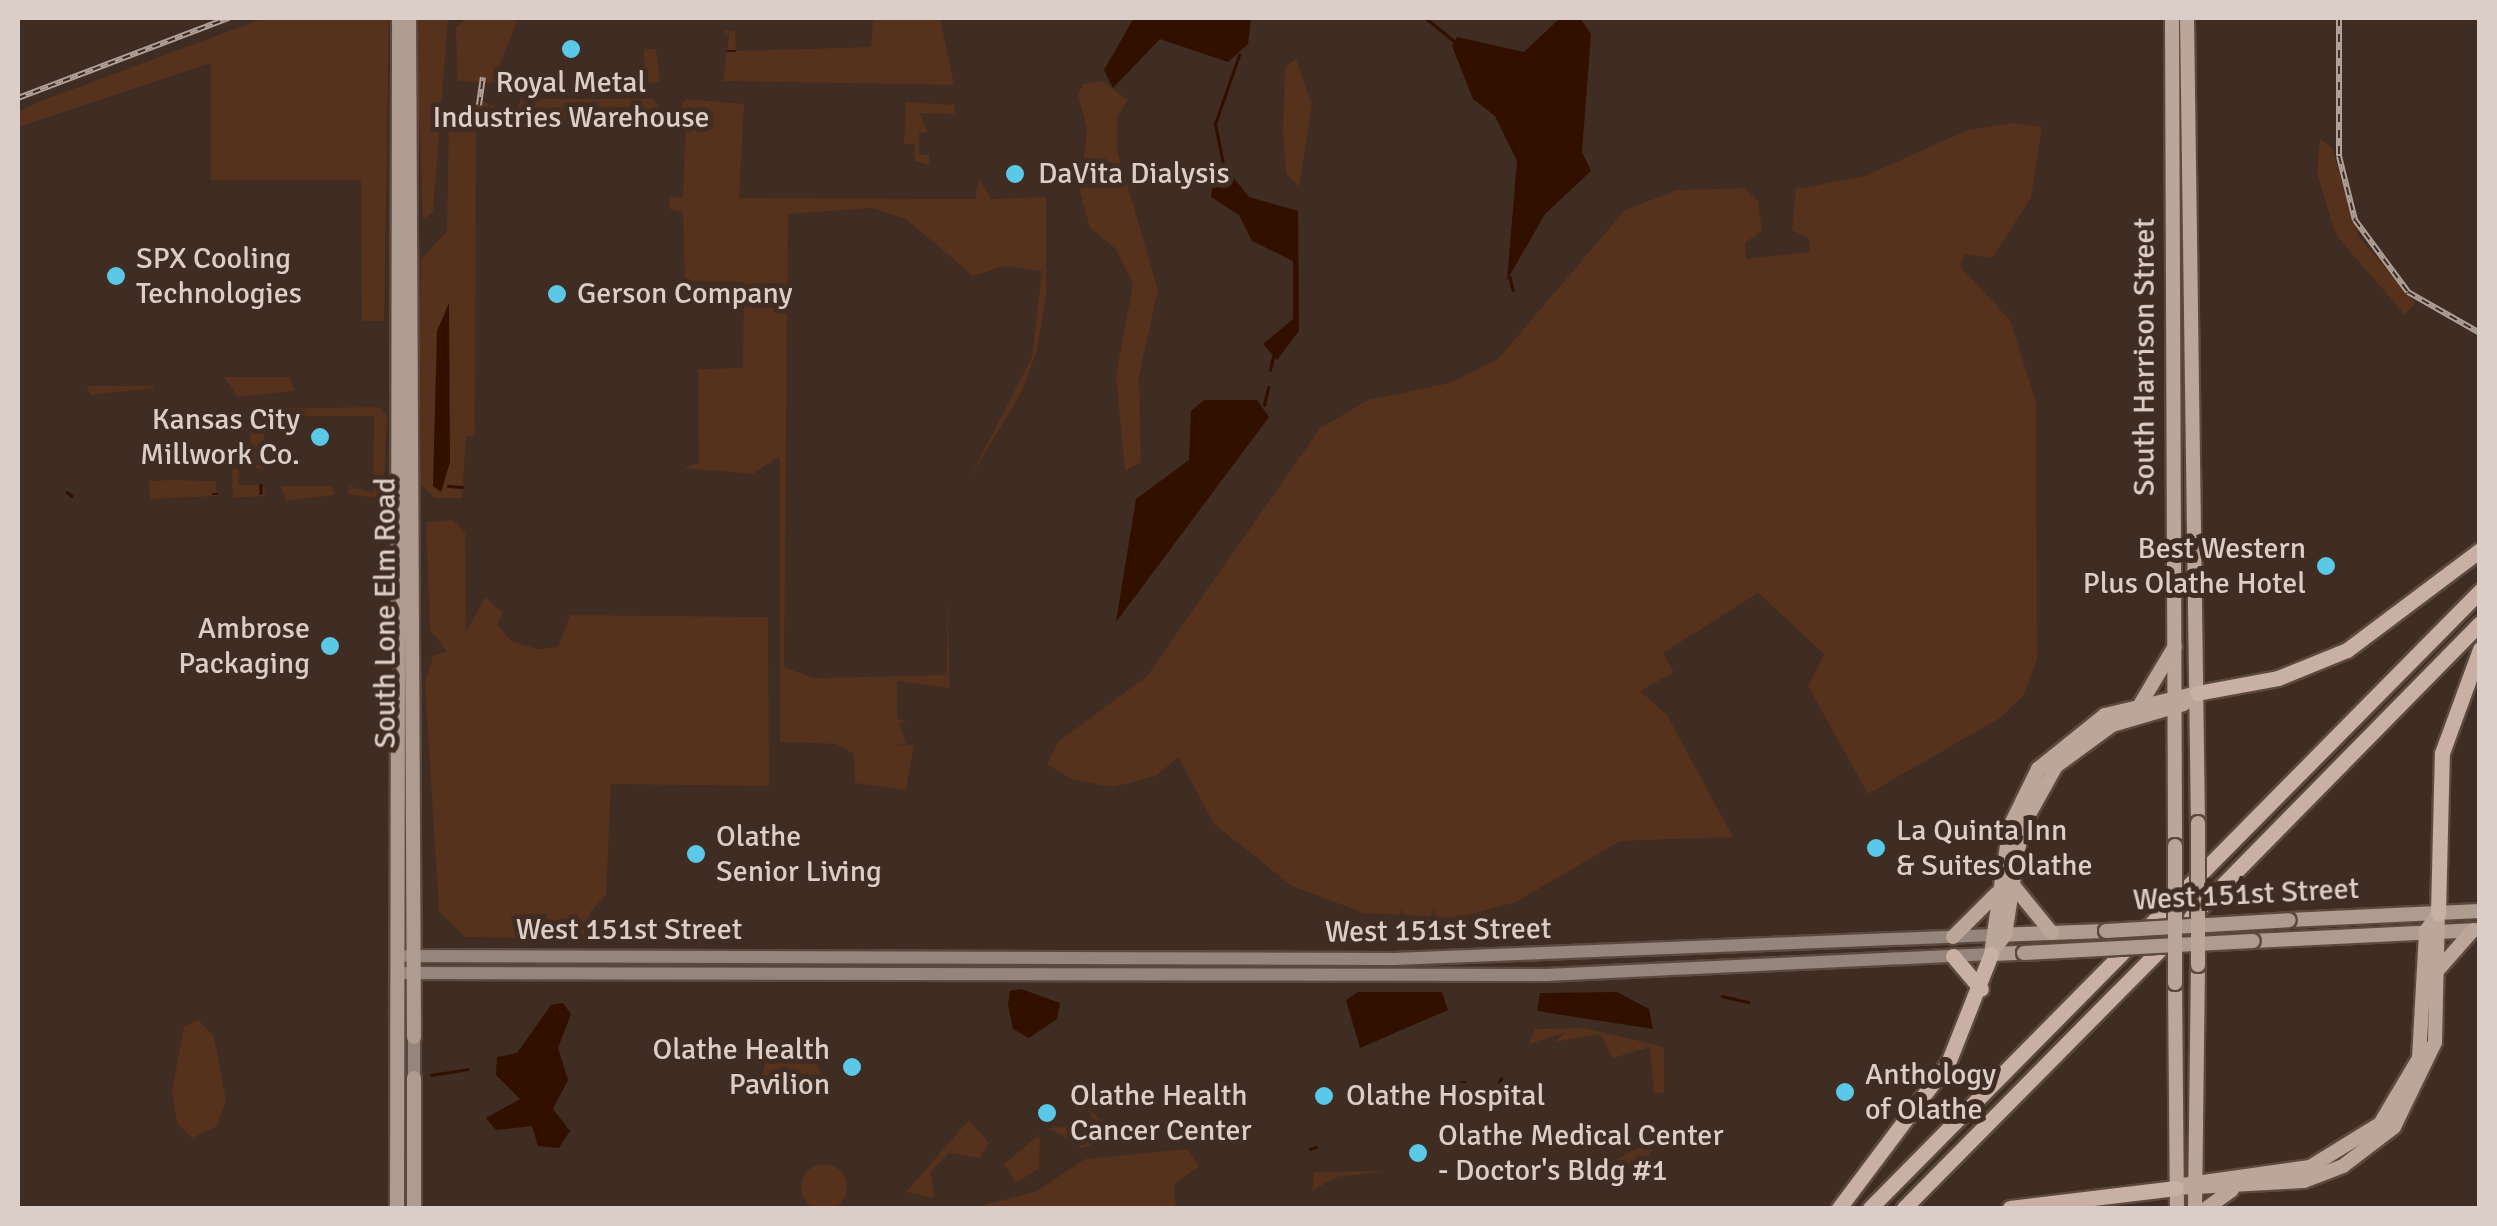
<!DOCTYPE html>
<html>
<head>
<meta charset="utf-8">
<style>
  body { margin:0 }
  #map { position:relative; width:2497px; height:1226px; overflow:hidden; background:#3f2c22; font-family:Signika,sans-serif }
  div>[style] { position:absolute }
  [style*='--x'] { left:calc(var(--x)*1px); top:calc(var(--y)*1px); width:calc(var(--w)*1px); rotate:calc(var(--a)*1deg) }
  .green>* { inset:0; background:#56311b }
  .round { border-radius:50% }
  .water>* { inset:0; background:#321000 }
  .stream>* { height:2.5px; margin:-1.25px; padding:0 1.25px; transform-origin:1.25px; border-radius:1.25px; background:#321000 }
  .roads { filter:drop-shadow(2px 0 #5b4940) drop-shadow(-2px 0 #5b4940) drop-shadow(0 2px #5b4940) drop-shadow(0 -2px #5b4940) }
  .secondary>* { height:12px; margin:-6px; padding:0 6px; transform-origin:6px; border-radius:6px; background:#94857d }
  .primary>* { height:14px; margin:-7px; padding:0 7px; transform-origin:7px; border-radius:7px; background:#af9c91 }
  .trunk>* { height:14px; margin:-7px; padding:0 7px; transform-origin:7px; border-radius:7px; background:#bca69a }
  .motorway>* { height:15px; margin:-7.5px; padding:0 7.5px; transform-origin:7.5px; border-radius:7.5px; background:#c8b0a4 }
  .rail>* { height:6px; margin-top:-3px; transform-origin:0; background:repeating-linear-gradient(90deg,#3f2c22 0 8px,#b0a19a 0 16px); box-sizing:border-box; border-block:2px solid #b0a19a }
  .bridges { filter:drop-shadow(2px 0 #5b4940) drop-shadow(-2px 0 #5b4940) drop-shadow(0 2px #5b4940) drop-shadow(0 -2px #5b4940) }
  .primary-bridge>* { height:14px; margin:-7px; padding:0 7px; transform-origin:7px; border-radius:7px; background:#af9c91 }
  .trunk-bridge>* { height:14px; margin:-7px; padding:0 7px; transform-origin:7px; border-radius:7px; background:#bca69a }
  .dots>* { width:28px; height:28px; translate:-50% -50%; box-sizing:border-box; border:5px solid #3f2c22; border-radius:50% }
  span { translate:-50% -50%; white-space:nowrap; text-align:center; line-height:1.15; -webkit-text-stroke:10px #3f2c22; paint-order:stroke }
  .poi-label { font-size:30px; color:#dbcec8 }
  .left { translate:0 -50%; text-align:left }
  .right { translate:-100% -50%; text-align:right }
  .street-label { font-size:30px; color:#dbcec8 }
  .frame { position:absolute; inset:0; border:20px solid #dbcec8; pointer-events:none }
</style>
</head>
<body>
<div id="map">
  <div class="green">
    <i style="clip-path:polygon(264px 18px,389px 18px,384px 321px,362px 321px,361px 180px,211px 180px,211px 63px,18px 127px,18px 112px,36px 103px)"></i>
    <i style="clip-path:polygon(415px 18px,448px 18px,433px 212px,423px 220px)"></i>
    <i style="clip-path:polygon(466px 18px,518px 18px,499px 67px,504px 84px,457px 81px,456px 27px)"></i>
    <i style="clip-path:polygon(873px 18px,940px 18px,954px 85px,723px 81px,729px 35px,721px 30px,735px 31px,736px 51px,871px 47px)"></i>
    <i style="clip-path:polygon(644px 49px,656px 49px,660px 82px,621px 85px,645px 79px)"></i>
    <i style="clip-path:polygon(1296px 59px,1312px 104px,1299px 187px,1286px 173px,1283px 133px,1285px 68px)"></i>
    <i style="clip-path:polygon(1102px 81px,1128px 100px,1117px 117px,1117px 150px,1158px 290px,1139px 376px,1141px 462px,1125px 471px,1116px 375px,1133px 284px,1115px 248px,1090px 228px,1080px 192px,1087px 129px,1078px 95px,1083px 84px)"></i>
    <i style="clip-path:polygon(479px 99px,499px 109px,476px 120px,475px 435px,466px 436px,462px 498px,435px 498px,418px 482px,421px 259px,447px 231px,449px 115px)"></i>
    <i style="clip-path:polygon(521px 99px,654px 99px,663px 115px,551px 120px,516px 112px)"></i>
    <i style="clip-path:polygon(686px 99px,744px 104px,739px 198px,975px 199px,979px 178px,991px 199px,1046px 197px,1046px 295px,1037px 350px,1021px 393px,968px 481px,1032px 357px,1042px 271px,1004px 266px,973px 276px,906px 219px,872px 208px,788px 214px,784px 667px,813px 678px,947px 675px,947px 591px,950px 688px,897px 681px,897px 718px,907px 722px,899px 723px,906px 743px,896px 746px,914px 744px,906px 790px,855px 783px,854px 754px,836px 744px,780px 742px,780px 456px,753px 474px,683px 468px,699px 463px,698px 369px,743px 368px,744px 282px,685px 281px,683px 212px,669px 209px,670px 198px,683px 197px,686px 116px,675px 111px)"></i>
    <i style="clip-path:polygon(906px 102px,955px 105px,954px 114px,919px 113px,928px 132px,919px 133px,919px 155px,929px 155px,929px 165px,915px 161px,915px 144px,904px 144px)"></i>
    <i style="clip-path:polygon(2013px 123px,2042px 127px,2031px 198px,1992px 258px,1965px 254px,1960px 266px,2010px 320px,2036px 403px,2037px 659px,2024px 695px,2000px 718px,1868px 794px,1808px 686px,1824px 654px,1758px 593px,1663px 653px,1674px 672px,1640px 691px,1667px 715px,1733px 837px,1620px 841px,1516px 902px,1457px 918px,1364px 913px,1292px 886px,1214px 824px,1178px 757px,1156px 776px,1113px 787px,1073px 780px,1047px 764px,1058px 742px,1147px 676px,1320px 428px,1368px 400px,1450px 383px,1498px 359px,1625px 210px,1677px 190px,1745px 188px,1758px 201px,1762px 231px,1745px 243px,1746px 259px,1810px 252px,1809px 239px,1792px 230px,1796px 189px,1865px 176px,1967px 130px)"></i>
    <i style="clip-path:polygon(2320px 139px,2332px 148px,2359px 237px,2415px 303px,2405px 315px,2336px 235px,2317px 174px)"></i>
    <i style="clip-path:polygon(224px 377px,290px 377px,294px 391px,238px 397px)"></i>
    <i style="clip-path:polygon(86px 386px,154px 386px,154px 388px,91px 395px)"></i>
    <i style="clip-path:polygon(378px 407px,387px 415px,383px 499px,347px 494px,350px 486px,373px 493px,374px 416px,266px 416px,261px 469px,239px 464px,238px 485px,260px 485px,261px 493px,264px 486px,265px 496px,233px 498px,231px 447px,250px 446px,251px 409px)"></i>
    <i style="clip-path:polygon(172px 480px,216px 481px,217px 496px,150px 499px,149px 481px)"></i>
    <i style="clip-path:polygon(281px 486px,332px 486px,334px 495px,286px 501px)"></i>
    <i style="clip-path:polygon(453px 520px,465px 532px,466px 632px,485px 597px,503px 613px,497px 625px,511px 641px,537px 649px,558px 647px,570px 615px,768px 617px,769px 786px,611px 784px,606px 895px,590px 912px,590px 939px,465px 937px,439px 912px,425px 683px,433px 656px,447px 651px,430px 630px,426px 522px)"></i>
    <i style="clip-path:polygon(199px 1020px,214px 1037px,226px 1100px,217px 1126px,192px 1138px,177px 1123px,172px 1091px,184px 1026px)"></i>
    <i style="clip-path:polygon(1585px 1028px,1664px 1047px,1664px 1092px,1654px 1094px,1650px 1047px,1613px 1058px,1600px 1034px,1554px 1042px,1566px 1032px,1529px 1044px,1535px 1029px)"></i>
    <i style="clip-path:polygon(762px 1030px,767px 1039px,825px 1044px,824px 1055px,814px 1056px,825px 1085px,759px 1090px,769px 1047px)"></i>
    <i style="clip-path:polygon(1087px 1108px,1109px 1127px,1107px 1140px,1082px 1148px,1049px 1128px,1067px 1126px,1074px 1135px,1095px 1122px)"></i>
    <i style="clip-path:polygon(969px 1120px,989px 1143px,980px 1158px,949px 1153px,931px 1171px,934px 1198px,906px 1192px)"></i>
    <i style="clip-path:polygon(1040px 1134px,1039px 1169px,1016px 1183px,1004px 1164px)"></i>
    <i style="clip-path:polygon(1643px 1145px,1653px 1150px,1640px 1166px,1642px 1183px,1633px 1183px,1615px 1160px)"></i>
    <i style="clip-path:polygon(1187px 1149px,1199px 1166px,1174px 1184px,1176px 1208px,972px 1208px,1037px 1191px,1085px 1159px)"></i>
    <i class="round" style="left:801px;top:1164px;width:46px;height:46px"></i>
    <i style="clip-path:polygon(1389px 1171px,1336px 1177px,1312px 1191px,1314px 1172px)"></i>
  </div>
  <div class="water">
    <i style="clip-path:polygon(1134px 18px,1251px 18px,1248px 44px,1228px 62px,1160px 39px,1113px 88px,1104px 70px)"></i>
    <i style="clip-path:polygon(1560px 18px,1580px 18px,1591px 34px,1582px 152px,1591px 171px,1545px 214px,1507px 280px,1517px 161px,1495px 116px,1473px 99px,1452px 46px,1457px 37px,1524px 52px)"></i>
    <i style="clip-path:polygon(1229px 172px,1249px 197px,1298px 211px,1299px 331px,1277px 360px,1263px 344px,1293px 319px,1293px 261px,1252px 241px,1239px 215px,1211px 197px,1213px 179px)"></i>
    <i style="clip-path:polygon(449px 303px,450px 462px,441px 492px,433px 486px,437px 331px)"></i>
    <i style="clip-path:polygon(1204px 400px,1257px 400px,1269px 417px,1116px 622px,1136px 499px,1189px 460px,1191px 411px)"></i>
    <i style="clip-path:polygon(1021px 989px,1060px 1003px,1057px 1019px,1029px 1038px,1013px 1029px,1008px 1005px,1010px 991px)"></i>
    <i style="clip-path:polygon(1358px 992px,1442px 992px,1448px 1010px,1360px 1048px,1346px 1000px)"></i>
    <i style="clip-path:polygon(1617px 992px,1649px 1009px,1653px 1029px,1537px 1011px,1540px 993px)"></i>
    <i style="clip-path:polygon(563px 1003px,571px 1014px,558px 1048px,568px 1080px,553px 1109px,570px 1131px,559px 1148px,538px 1146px,532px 1126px,496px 1130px,486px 1118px,520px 1099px,496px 1075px,497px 1057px,517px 1053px,551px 1005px)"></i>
  </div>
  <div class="stream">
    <i style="--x:1427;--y:19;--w:35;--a:39"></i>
    <i style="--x:728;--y:51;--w:7;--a:0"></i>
    <i style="--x:1225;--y:174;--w:51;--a:-101.3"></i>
    <i style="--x:1215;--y:124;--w:73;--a:-70.8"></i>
    <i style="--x:1510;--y:277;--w:13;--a:77"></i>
    <i style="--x:1270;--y:370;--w:13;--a:-77"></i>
    <i style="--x:1264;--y:405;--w:18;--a:-77"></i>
    <i style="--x:261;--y:485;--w:8;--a:90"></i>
    <i style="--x:448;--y:486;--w:14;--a:4"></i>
    <i style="--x:67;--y:492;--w:6;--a:39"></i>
    <i style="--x:213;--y:494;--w:4;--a:0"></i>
    <i style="--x:1722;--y:996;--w:27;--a:13"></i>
    <i style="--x:431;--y:1075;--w:37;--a:-9"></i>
    <i style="--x:1451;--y:1082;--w:14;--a:0"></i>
    <i style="--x:1499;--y:1082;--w:4;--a:-56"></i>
    <i style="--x:1310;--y:1149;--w:6;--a:-18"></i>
  </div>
  <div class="roads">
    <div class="secondary">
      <i style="--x:407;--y:956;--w:987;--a:0.17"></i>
      <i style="--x:1394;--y:959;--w:599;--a:-2.29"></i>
      <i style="--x:397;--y:973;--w:1149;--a:0.1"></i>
      <i style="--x:1546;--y:975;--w:445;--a:-2.7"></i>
      <i style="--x:414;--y:1078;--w:41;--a:-90"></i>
    </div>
    <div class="primary">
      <i style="--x:409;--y:18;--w:1019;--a:89.72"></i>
      <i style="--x:2289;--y:920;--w:191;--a:-2.7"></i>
      <i style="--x:1994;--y:935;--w:112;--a:-2"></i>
      <i style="--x:2253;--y:941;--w:226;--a:-2.8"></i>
      <i style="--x:1991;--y:954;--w:33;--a:-2"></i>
      <i style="--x:397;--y:1208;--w:1190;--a:-89.9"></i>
      <i style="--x:414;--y:1208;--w:130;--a:-90"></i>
    </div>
    <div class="trunk">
      <i style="--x:2172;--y:18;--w:828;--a:89.79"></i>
      <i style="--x:2187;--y:18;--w:805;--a:89.22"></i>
      <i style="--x:2141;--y:703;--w:66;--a:-59.2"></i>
      <i style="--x:2012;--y:884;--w:63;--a:50.8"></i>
      <i style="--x:1953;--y:937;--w:61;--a:-45"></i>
      <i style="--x:1994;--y:950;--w:19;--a:-54"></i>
      <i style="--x:2005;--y:935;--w:109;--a:-81.1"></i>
      <i style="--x:2022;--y:827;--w:70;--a:-60.9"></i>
      <i style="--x:2056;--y:766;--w:69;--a:-36.2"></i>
      <i style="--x:2112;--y:725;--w:75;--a:-16.3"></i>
      <i style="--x:1991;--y:954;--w:129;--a:-81.6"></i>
      <i style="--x:2010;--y:826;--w:64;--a:-63.8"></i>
      <i style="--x:2038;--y:769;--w:86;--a:-38.9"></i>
      <i style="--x:2105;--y:715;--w:95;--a:-13.4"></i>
      <i style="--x:2438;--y:970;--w:53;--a:-48.8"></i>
      <i style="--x:2175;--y:983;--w:225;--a:89.5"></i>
      <i style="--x:2182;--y:1185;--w:129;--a:-8"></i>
      <i style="--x:2310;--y:1167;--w:82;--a:-31.6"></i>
      <i style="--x:2380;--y:1124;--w:77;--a:-59.4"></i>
      <i style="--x:2419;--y:1058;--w:127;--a:-86.8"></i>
      <i style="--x:2426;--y:931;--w:19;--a:-55"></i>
      <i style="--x:2176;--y:1188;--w:128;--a:-3.1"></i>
      <i style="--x:2304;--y:1181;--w:42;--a:-21"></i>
      <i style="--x:2343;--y:1166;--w:64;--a:-37.4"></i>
      <i style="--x:2394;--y:1127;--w:94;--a:-64.2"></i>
      <i style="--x:2435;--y:1042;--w:129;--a:-88.7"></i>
      <i style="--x:2195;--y:1208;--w:243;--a:-89.3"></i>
      <i style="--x:2207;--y:1208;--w:31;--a:-36"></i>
    </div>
    <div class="motorway">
      <i style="--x:2197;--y:693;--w:82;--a:-10.5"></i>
      <i style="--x:2278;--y:678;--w:74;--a:-22.1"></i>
      <i style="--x:2347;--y:650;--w:166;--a:-36.9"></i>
      <i style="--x:2438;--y:913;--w:160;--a:-88.6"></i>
      <i style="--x:2442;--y:753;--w:111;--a:-69.9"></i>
      <i style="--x:2191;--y:917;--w:412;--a:-45.5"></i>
      <i style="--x:1953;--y:956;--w:43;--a:49.7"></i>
      <i style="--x:1839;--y:1208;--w:181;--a:-53.1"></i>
      <i style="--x:1948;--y:1063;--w:117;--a:-68.5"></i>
      <i style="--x:1870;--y:1208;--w:868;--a:-45.33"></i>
      <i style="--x:1904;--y:1208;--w:375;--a:-45.3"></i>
      <i style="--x:2010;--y:1208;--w:167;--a:-6.9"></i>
    </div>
  </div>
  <div class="rail">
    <i style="--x:2339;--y:18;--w:138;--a:90"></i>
    <i style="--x:2339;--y:156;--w:66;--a:76"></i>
    <i style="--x:2355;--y:220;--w:89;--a:53.6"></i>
    <i style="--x:2408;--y:292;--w:83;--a:29.7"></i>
    <i style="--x:18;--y:98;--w:226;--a:-20.8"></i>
    <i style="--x:479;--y:105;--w:28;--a:-82"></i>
  </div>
  <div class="bridges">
    <div class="primary-bridge">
      <i style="--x:2106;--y:931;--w:183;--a:-3.4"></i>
      <i style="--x:2024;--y:953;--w:229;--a:-3"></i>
    </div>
    <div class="trunk-bridge">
      <i style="--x:2198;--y:823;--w:142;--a:90"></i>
      <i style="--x:2175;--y:983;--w:137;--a:-90"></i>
    </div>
  </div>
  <div class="dots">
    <i style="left:571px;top:49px;background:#5bc8e7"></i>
    <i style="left:1015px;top:174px;background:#5bc8e7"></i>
    <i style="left:116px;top:276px;background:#5bc8e7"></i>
    <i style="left:557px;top:294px;background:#5bc8e7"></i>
    <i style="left:320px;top:437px;background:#5bc8e7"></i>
    <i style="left:2326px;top:566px;background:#5bc8e7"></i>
    <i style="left:330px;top:646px;background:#5bc8e7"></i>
    <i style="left:1876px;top:848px;background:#5bc8e7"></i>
    <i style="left:696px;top:854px;background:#5bc8e7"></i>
    <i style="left:852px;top:1067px;background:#5bc8e7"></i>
    <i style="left:1845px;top:1092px;background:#5bc8e7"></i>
    <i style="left:1324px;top:1096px;background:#5bc8e7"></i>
    <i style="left:1047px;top:1113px;background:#5bc8e7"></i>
    <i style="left:1418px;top:1153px;background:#5bc8e7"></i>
  </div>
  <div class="poi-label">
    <span style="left:571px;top:100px">Royal Metal<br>Industries Warehouse</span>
    <span class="left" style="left:1038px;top:174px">DaVita Dialysis</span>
    <span class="left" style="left:136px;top:276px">SPX Cooling<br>Technologies</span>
    <span class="left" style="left:577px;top:294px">Gerson Company</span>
    <span class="right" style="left:300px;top:437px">Kansas City<br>Millwork Co.</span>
    <span class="right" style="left:2306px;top:566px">Best Western<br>Plus Olathe Hotel</span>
    <span class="right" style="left:310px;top:646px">Ambrose<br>Packaging</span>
    <span class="left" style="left:1896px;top:848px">La Quinta Inn<br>&amp; Suites Olathe</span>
    <span class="left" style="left:716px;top:854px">Olathe<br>Senior Living</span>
    <span class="right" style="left:830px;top:1067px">Olathe Health<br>Pavilion</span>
    <span class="left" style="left:1865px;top:1092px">Anthology<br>of Olathe</span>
    <span class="left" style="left:1070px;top:1113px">Olathe Health<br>Cancer Center</span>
    <span class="left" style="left:1346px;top:1096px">Olathe Hospital</span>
    <span class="left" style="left:1438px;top:1153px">Olathe Medical Center<br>- Doctor's Bldg #1</span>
  </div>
  <div class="street-label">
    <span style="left:2145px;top:357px;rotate:-90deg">South Harrison Street</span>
    <span style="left:386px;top:613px;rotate:-90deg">South Lone Elm Road</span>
    <span style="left:2246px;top:895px;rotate:-3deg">West 151st Street</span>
    <span style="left:629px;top:930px">West 151st Street</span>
    <span style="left:1438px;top:931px;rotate:-1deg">West 151st Street</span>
  </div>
  <div class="frame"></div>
</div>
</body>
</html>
